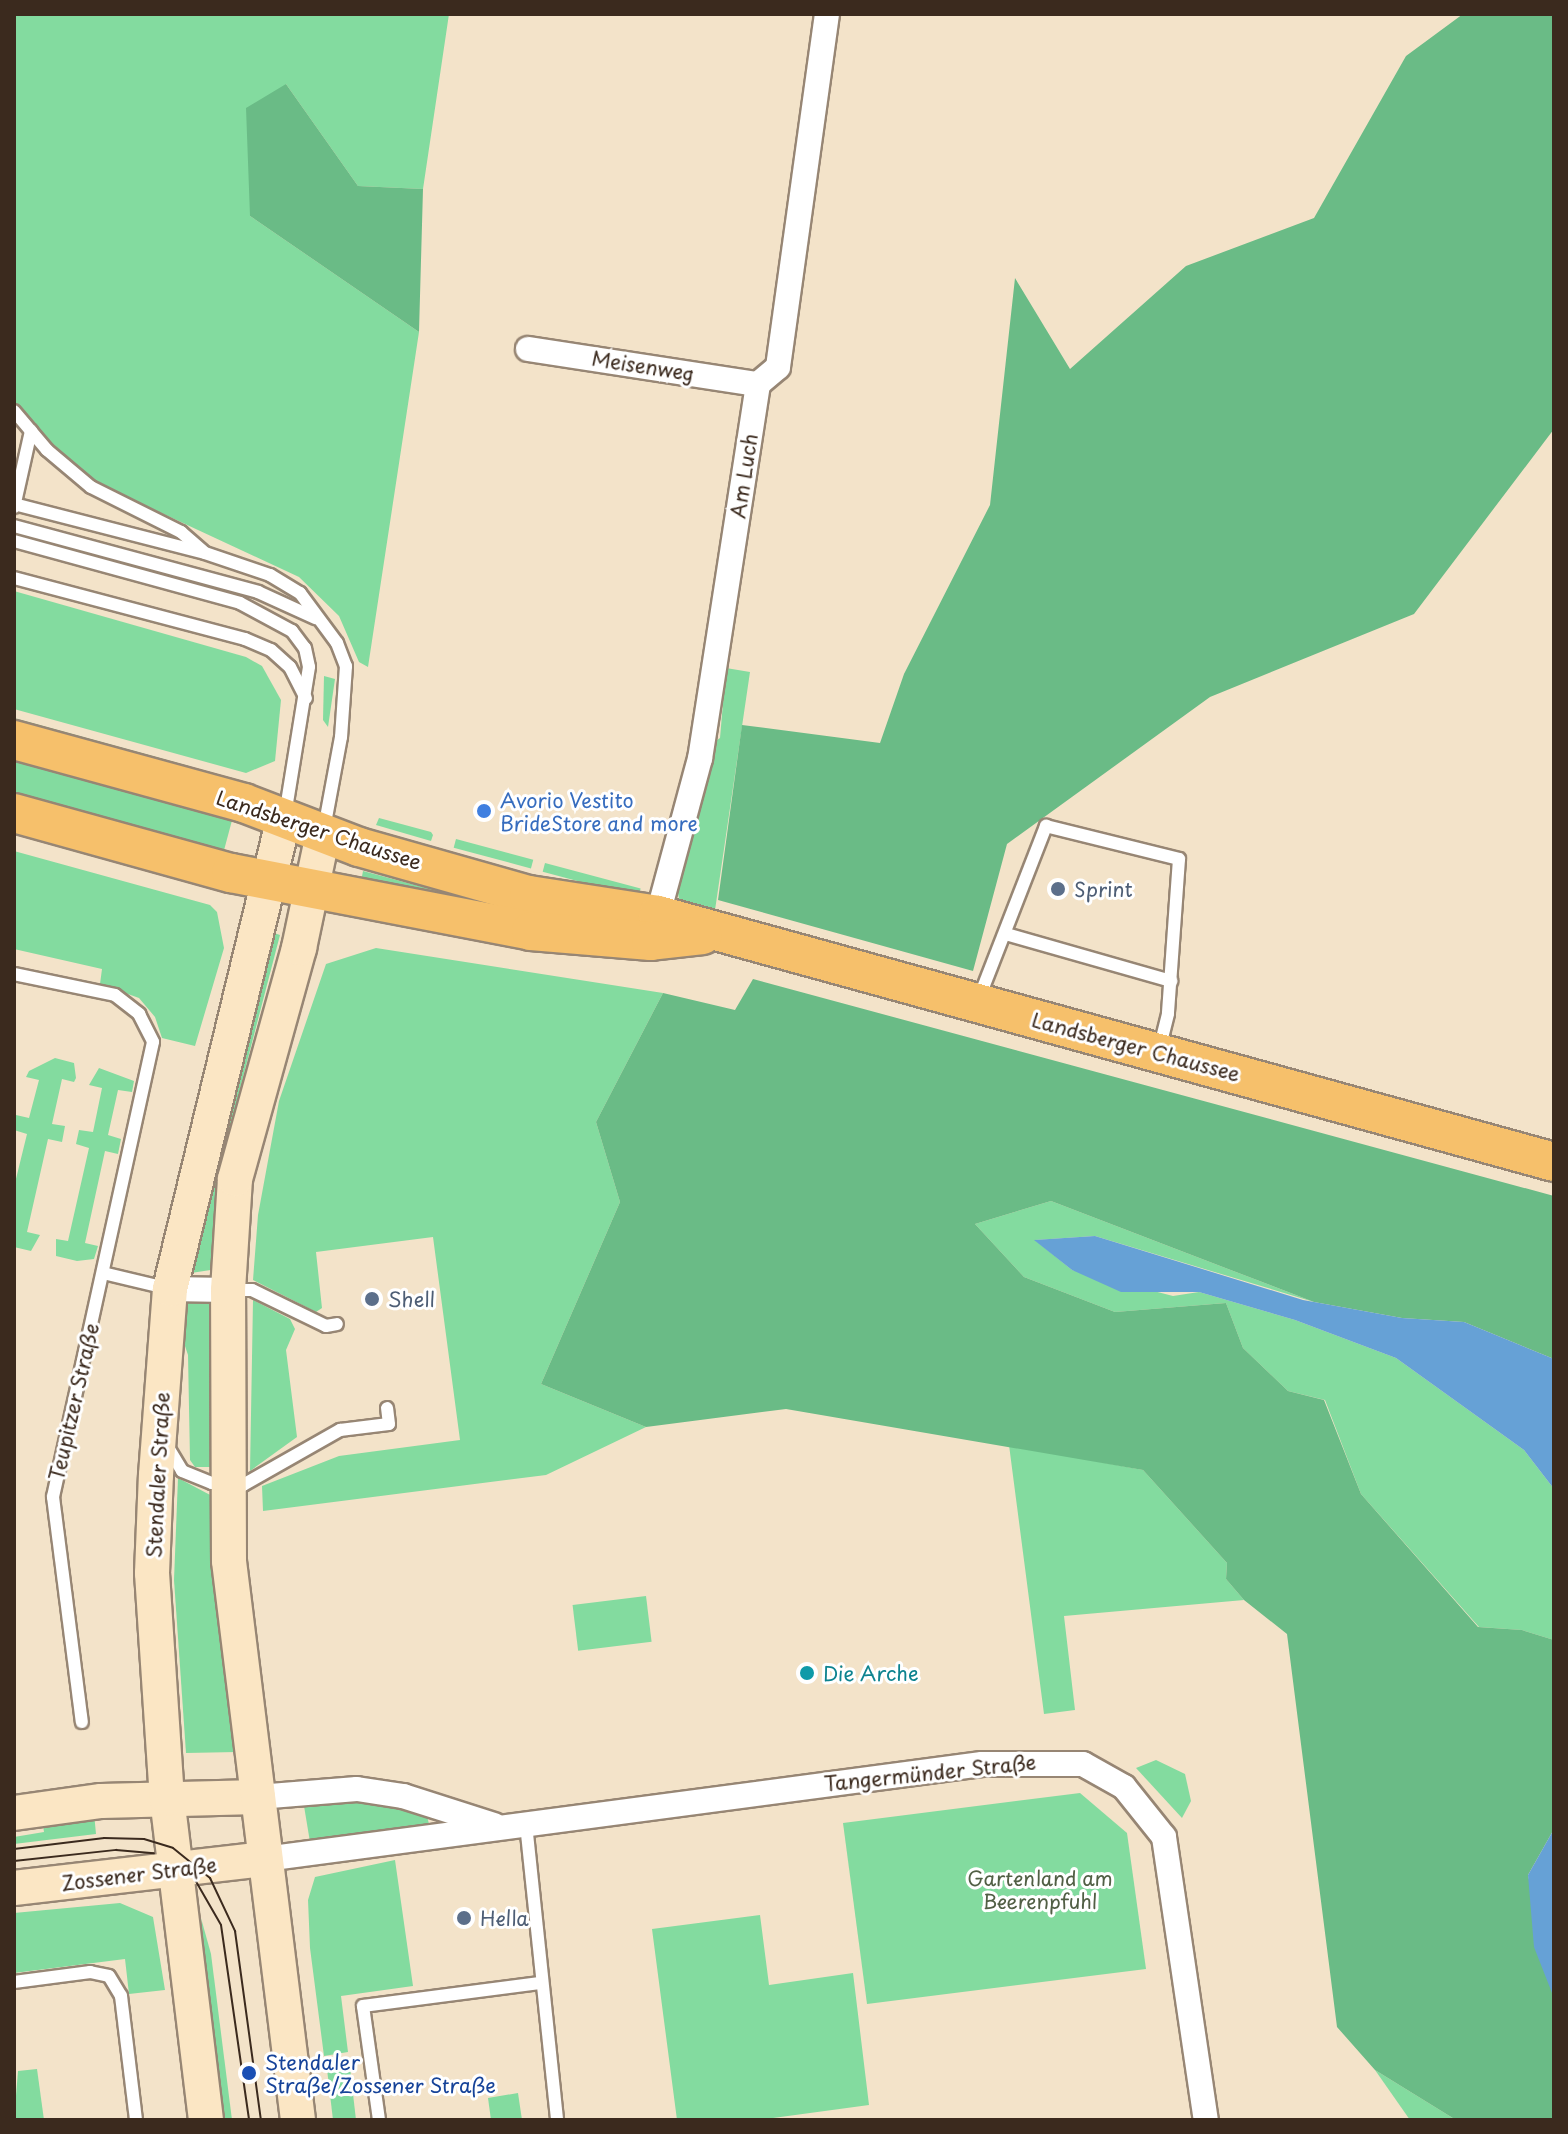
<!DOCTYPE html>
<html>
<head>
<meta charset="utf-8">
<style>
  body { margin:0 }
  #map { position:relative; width:1568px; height:2134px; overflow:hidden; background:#f3e3c9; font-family:"Playpen Sans",sans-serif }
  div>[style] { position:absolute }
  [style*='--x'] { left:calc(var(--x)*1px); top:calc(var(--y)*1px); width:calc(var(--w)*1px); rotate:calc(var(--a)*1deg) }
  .green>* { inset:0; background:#83db9f; transform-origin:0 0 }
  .forest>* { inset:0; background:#6abb86 }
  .water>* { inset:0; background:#66a1d6 }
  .roads { filter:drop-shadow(2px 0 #978674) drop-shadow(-2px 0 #978674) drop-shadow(0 2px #978674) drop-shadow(0 -2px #978674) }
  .lane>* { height:12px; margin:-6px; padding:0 6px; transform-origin:6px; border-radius:6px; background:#fff }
  .street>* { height:24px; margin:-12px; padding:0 12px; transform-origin:12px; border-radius:12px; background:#fff }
  .secondary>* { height:34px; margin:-17px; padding:0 17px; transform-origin:17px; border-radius:17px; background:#fbe6c4 }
  .primary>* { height:38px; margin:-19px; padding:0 19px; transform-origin:19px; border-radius:19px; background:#f6c06b }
  .tram>* { height:2px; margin:-1px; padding:0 1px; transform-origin:1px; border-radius:1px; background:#3b2a1e }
  .dots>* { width:22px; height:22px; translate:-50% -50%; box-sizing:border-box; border:4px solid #fff; border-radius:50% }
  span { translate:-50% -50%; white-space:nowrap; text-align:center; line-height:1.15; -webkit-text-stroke:6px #fff; paint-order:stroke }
  .street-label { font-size:20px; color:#3b2a1e }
  .shop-label { font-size:20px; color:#366cbe }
  .left { translate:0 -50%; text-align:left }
  .service-label { font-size:20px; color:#4e5e75 }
  .culture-label { font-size:20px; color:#0d838f }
  .park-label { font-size:20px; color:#515f45 }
  .transit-label { font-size:20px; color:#164399 }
  .frame { position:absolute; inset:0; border:16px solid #3b2a1e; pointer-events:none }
</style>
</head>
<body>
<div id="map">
  <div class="green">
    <i style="clip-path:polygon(14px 14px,449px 14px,423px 189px,358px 186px,286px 84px,250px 216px,419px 332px,368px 667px,359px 662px,339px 616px,299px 577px,97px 483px,64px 458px,14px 401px)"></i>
    <i style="clip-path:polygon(14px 591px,246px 657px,262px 666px,281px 700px,275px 761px,246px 773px,14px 709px)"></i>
    <i style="clip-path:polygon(726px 668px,750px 672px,714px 917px,680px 903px,677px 889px,713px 743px,720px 738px)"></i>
    <i style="clip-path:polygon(324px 676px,335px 679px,328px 727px,323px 720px)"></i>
    <i style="clip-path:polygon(14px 718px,189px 766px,219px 778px,14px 726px)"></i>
    <i style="left:14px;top:753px;width:228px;height:39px;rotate:15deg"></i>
    <i style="clip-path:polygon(379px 818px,431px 832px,433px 835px,431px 841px,376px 825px)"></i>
    <i style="left:456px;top:839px;width:80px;height:9px;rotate:15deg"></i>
    <i style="clip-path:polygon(14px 851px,210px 905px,217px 912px,224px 948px,195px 1046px,162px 1038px,155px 1017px,139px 998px,100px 984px,102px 969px,14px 949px)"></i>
    <i style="left:545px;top:863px;width:99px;height:9px;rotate:15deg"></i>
    <i style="clip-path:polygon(363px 871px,460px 897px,587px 920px,360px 887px)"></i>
    <i style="clip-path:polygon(271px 932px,280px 935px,217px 1177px,217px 1269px,191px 1273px)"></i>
    <i style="clip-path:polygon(376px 948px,663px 993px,596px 1122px,620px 1202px,541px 1384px,646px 1427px,546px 1475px,263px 1511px,262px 1486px,339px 1456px,460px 1440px,433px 1237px,316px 1252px,322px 1308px,316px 1312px,253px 1280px,258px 1215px,279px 1101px,326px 964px)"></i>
    <i style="clip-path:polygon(55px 1058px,74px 1063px,76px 1078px,74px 1082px,62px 1079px,52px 1124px,65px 1126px,62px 1142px,48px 1139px,27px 1232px,40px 1235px,31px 1251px,14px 1247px,14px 1187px,27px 1134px,14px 1130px,14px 1123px,16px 1115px,29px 1118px,39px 1080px,26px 1077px,29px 1071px)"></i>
    <i style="clip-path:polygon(99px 1068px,134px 1081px,132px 1092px,118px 1090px,108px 1135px,121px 1139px,118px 1154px,105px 1151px,85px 1243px,98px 1246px,94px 1259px,77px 1261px,56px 1256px,56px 1239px,68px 1241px,89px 1148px,76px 1144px,79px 1130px,93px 1132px,102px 1088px,89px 1085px)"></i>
    <i style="clip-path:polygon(1051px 1201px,1314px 1302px,1095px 1236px,1035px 1240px,1072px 1270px,1173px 1296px,1199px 1292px,1295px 1320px,1396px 1358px,1524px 1450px,1554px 1489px,1554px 1640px,1522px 1630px,1479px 1627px,1361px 1494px,1325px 1400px,1288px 1391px,1243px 1348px,1226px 1303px,1115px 1312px,1024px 1277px,975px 1224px)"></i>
    <i style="clip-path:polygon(184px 1299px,215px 1302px,214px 1467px,195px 1467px,190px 1460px,188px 1355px,180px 1331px)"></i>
    <i style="clip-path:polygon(253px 1300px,290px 1319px,295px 1329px,286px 1350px,297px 1437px,250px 1471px)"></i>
    <i style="clip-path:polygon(1009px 1445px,1143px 1470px,1227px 1563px,1226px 1579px,1244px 1600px,1064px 1616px,1075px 1710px,1044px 1714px)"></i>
    <i style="clip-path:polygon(178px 1478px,214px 1497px,237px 1752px,186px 1753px,174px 1580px)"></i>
    <i style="left:646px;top:1596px;width:46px;height:74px;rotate:83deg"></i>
    <i style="clip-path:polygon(1156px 1760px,1185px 1774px,1191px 1801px,1182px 1818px,1136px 1768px)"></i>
    <i style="clip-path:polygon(1080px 1793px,1127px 1833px,1146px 1969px,867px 2004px,843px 1823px)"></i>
    <i style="clip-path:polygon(359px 1800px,427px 1816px,429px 1824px,310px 1842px,304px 1806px)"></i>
    <i style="clip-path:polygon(94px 1813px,96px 1834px,14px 1844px,14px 1837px,44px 1832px,42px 1819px)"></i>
    <i style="clip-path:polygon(395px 1860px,413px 1986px,341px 1996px,348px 2052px,324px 2056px,310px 1948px,308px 1900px,315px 1877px)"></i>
    <i style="clip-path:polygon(120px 1903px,153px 1917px,165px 1990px,129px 1994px,125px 1959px,14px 1973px,14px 1913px)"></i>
    <i style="clip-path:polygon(760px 1915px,769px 1985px,853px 1973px,869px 2105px,758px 2120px,677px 2120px,652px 1929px)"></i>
    <i style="clip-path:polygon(201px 1918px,211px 1954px,232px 2120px,222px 2120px)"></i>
    <i style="clip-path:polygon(349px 2059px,356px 2120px,333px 2120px,327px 2069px)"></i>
    <i style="clip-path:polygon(37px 2069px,44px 2120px,14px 2120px,18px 2071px)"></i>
    <i style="clip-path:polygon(1375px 2070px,1456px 2120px,1410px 2120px)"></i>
    <i style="clip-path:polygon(518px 2093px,522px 2120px,491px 2120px,488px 2098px)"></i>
  </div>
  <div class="forest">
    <i style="clip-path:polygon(1463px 14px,1554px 14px,1554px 429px,1414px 614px,1210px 697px,1007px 844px,973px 971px,718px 900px,742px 725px,880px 743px,904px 674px,990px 505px,1015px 278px,1070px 369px,1186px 266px,1314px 218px,1406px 56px)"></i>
    <i style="clip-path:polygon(286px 84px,358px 186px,423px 189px,419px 332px,250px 216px,246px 108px)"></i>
    <i style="clip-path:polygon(753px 979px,1554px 1196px,1554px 1359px,1464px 1322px,1402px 1318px,1314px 1302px,1051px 1201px,975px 1224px,1024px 1277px,1115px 1312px,1226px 1303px,1243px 1348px,1288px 1391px,1324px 1400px,1361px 1494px,1478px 1627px,1522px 1630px,1554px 1640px,1554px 1829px,1528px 1875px,1554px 1998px,1554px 2120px,1456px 2120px,1375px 2070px,1337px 2027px,1287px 1634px,1244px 1600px,1226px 1579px,1227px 1563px,1143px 1470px,786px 1409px,646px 1427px,541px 1384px,620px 1202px,596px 1122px,663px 993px,735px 1010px)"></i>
  </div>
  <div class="water">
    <i style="clip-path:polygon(1095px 1236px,1303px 1300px,1402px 1318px,1464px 1322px,1554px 1359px,1554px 1489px,1524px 1450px,1396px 1358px,1295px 1320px,1199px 1292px,1121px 1292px,1072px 1270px,1034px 1240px)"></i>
    <i style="clip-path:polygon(1554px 1829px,1554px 1998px,1534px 1947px,1528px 1875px)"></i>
  </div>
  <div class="roads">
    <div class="lane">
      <i style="--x:14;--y:411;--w:51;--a:49.8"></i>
      <i style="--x:47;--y:450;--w:57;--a:40.1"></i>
      <i style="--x:91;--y:487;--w:101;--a:26.6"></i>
      <i style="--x:181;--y:532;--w:29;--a:41"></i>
      <i style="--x:14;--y:504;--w:197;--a:14.4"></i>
      <i style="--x:205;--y:553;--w:69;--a:18.7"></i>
      <i style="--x:270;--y:575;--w:35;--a:31"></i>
      <i style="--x:300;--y:593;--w:62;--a:53.5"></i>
      <i style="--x:337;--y:643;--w:25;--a:69"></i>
      <i style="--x:346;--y:666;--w:71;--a:94"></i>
      <i style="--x:341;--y:737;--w:94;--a:100.5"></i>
      <i style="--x:14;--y:507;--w:78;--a:-77.4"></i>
      <i style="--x:14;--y:526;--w:253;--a:15.1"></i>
      <i style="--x:258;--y:592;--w:63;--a:24.5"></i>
      <i style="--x:14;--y:541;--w:234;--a:15.3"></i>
      <i style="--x:240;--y:603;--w:59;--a:28.3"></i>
      <i style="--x:292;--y:631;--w:21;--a:53"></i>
      <i style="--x:305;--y:648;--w:19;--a:78"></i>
      <i style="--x:309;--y:667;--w:150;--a:99.2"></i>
      <i style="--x:14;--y:578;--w:239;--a:14.8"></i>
      <i style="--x:245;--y:639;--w:28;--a:23"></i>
      <i style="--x:271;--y:650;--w:25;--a:42"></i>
      <i style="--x:290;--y:667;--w:35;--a:63"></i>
      <i style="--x:1006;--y:934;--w:172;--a:15.9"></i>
      <i style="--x:14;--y:974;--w:103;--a:11.7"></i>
      <i style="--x:115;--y:995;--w:31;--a:38"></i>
      <i style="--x:139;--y:1014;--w:31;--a:63"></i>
      <i style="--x:153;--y:1042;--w:466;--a:102.4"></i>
      <i style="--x:53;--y:1497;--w:227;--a:82.7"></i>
      <i style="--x:979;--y:998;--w:185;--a:-68.7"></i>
      <i style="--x:1046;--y:826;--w:137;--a:13.9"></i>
      <i style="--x:1179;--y:859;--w:155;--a:94.1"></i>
      <i style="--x:1168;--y:1014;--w:37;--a:104"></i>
      <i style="--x:103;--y:1273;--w:69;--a:13.4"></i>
      <i style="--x:232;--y:1290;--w:20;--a:0"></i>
      <i style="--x:252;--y:1290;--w:82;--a:25.9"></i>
      <i style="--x:326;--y:1326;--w:11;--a:-10"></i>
      <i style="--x:166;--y:1444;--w:31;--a:59"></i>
      <i style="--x:182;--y:1471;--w:32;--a:22"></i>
      <i style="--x:212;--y:1483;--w:31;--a:4"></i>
      <i style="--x:243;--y:1485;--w:112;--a:-29.6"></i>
      <i style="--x:340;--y:1430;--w:49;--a:-7"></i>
      <i style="--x:389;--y:1424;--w:16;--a:-97"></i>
      <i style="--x:526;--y:1824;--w:298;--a:84"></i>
      <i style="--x:14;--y:1982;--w:77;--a:-7.5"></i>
      <i style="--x:90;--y:1972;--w:19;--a:12"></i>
      <i style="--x:109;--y:1976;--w:23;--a:59"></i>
      <i style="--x:121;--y:1996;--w:125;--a:83.1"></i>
      <i style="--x:379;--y:2120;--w:115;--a:-98"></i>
      <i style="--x:363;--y:2006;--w:178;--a:-7.4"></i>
    </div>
    <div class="street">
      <i style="--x:528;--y:349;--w:233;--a:8.7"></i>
      <i style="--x:654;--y:929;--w:176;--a:-74.9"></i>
      <i style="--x:700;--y:759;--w:379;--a:-81.2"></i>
      <i style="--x:758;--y:384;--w:26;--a:-40"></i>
      <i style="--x:778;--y:367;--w:356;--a:-82.1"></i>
      <i style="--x:170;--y:1289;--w:58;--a:1"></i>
      <i style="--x:258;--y:1797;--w:99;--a:-4.6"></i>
      <i style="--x:357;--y:1789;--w:47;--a:8.7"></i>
      <i style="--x:403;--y:1796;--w:96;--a:17.7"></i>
      <i style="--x:265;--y:1859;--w:723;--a:-7.55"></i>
      <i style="--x:982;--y:1764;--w:101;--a:0"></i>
      <i style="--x:1083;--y:1764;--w:47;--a:29.3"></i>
      <i style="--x:1124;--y:1787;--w:64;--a:51.3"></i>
      <i style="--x:1164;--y:1837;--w:286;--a:81.6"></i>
    </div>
    <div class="secondary">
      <i style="--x:14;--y:1813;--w:88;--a:-7.9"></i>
      <i style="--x:101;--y:1801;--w:157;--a:-1.5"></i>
      <i style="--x:14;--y:1888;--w:253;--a:-6.6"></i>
      <i style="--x:206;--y:2120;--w:323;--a:-96.9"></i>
      <i style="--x:167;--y:1799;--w:226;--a:-93.8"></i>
      <i style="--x:152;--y:1573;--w:98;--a:-87.7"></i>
      <i style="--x:156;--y:1475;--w:187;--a:-85.7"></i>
      <i style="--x:170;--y:1289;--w:485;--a:-76.4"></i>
      <i style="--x:298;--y:2120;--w:563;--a:-97.04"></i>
      <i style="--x:229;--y:1561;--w:271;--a:-90.2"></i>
      <i style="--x:228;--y:1290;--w:111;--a:-86.4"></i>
      <i style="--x:235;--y:1179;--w:240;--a:-74.5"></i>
      <i style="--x:299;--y:948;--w:116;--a:-78.1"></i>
    </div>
    <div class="primary">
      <i style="--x:14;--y:740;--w:238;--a:15.3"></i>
      <i style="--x:244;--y:803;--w:123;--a:20.9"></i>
      <i style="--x:359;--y:847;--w:177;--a:15.8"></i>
      <i style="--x:529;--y:895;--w:131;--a:8.8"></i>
      <i style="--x:658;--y:915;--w:929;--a:15.41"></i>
      <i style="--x:14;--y:813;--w:225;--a:15.5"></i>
      <i style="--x:231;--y:873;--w:306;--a:10.9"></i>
      <i style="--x:531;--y:931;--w:120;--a:4.8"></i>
      <i style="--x:651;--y:941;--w:52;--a:-6.6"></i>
    </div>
  </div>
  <div class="tram">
    <i style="--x:14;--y:1849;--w:91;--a:-7"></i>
    <i style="--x:104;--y:1838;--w:40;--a:1.4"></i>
    <i style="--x:144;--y:1839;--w:30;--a:17"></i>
    <i style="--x:173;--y:1848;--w:48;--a:39"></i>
    <i style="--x:210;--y:1878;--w:59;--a:64.7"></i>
    <i style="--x:235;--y:1931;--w:191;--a:82.2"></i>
    <i style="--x:14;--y:1861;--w:103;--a:-6.2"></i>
    <i style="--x:116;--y:1850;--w:38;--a:5"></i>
    <i style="--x:194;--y:1878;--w:54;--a:60.1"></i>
    <i style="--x:221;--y:1925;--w:197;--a:81.8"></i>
  </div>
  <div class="dots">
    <i style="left:484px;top:811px;background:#3f7fe0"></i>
    <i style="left:1058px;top:889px;background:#5c6f8a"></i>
    <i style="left:372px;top:1299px;background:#5c6f8a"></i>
    <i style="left:807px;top:1673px;background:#0f9aa8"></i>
    <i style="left:464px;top:1918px;background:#5c6f8a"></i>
    <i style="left:249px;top:2073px;background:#1a4fb4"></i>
  </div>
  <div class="street-label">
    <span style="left:643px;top:366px;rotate:9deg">Meisenweg</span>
    <span style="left:744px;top:476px;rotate:-81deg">Am Luch</span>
    <span style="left:319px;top:830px;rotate:18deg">Landsberger Chaussee</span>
    <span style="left:1136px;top:1047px;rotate:15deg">Landsberger Chaussee</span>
    <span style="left:74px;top:1402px;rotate:-77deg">Teupitzer Straße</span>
    <span style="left:158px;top:1475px;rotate:-87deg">Stendaler Straße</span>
    <span style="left:930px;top:1773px;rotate:-6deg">Tangermünder Straße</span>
    <span style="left:139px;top:1874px;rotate:-7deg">Zossener Straße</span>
  </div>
  <div class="shop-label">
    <span class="left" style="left:500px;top:812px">Avorio Vestito<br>BrideStore and more</span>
  </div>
  <div class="service-label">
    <span class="left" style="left:1074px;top:889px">Sprint</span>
    <span class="left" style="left:388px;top:1299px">Shell</span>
    <span class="left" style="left:480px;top:1918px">Hella</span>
  </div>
  <div class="culture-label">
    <span class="left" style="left:823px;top:1673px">Die Arche</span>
  </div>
  <div class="park-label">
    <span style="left:1040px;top:1890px">Gartenland am<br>Beerenpfuhl</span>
  </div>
  <div class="transit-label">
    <span class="left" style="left:265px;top:2074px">Stendaler<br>Straße/Zossener Straße</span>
  </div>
  <div class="frame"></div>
</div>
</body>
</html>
